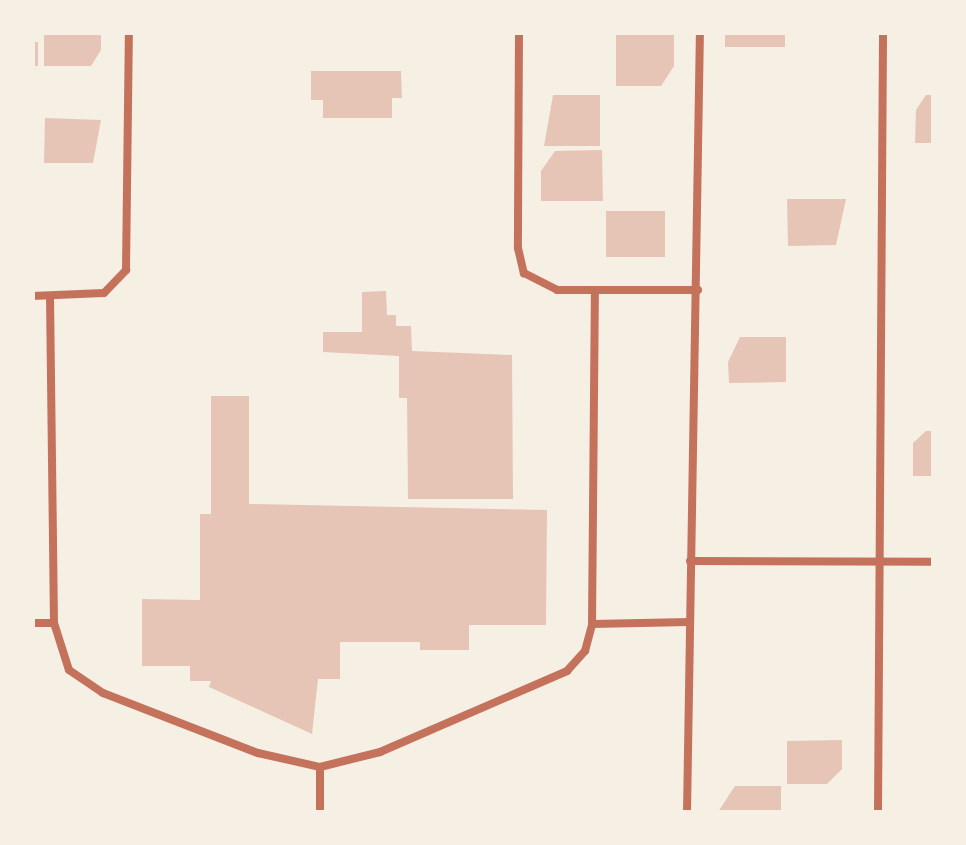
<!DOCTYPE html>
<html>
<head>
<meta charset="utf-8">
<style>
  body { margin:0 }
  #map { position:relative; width:966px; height:845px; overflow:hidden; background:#f6efe4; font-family:Overpass,sans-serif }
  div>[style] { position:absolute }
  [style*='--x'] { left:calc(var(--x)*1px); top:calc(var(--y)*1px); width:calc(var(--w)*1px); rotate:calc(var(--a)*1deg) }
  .building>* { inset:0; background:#e6c5b7; transform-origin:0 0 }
  .service>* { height:8px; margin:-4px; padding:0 4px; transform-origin:4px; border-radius:4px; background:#c5725c }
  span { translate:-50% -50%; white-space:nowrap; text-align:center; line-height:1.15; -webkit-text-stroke:8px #f6efe4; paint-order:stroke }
  .frame { position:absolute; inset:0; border:35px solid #f6efe4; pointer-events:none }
</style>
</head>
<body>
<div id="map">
  <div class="building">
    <i style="clip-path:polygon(44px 32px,101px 32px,101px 50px,91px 66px,44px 66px)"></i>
    <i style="clip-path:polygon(616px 32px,674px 32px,674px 66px,661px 86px,616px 86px)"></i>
    <i style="left:725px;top:32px;width:60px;height:15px"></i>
    <i style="left:32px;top:42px;width:6px;height:24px"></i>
    <i style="clip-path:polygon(311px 71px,401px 71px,402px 98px,392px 98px,392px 118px,323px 118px,323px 100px,311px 100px)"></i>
    <i style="clip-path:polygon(553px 95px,600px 95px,600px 146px,544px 146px)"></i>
    <i style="clip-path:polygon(926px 95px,934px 95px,934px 143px,915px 143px,916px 110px)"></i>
    <i style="clip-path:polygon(45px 118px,101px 120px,93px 163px,44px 163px)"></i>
    <i style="clip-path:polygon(602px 150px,603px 201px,541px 201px,541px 171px,555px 151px)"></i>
    <i style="clip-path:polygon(787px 199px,846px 199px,836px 245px,788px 246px)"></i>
    <i style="left:606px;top:211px;width:59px;height:46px"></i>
    <i style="clip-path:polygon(386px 291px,387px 315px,396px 315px,396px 326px,411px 326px,412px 351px,512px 355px,513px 499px,408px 499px,407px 398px,399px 398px,399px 356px,323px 352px,323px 332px,362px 332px,362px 292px)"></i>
    <i style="clip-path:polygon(740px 337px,786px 337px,786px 382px,729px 383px,728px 362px)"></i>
    <i style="clip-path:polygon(211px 396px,249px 396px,249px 504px,547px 510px,546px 625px,469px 625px,469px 650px,420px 650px,420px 642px,340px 642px,340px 679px,318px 679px,312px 734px,209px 687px,211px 681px,190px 681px,190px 666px,142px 666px,142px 599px,200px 600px,200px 514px,211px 514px)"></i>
    <i style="clip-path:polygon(926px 431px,934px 431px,934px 476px,913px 476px,913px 443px)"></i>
    <i style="clip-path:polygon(842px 740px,842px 769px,827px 784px,787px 784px,787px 741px)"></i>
    <i style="clip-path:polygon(735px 786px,781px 786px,781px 812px,718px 812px)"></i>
  </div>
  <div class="service">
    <i style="--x:519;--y:32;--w:216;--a:90.3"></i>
    <i style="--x:518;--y:248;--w:26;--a:77"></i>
    <i style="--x:524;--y:273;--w:37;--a:27"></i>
    <i style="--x:557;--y:290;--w:141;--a:0"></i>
    <i style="--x:32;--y:296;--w:72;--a:-2.4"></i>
    <i style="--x:104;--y:293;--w:32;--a:-46"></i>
    <i style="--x:126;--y:270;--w:238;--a:-89.3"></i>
    <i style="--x:50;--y:296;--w:327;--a:89.3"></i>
    <i style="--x:54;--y:623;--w:49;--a:72.3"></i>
    <i style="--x:69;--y:670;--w:41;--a:34.1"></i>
    <i style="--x:103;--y:693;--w:166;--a:21.2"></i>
    <i style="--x:258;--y:753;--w:64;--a:12.7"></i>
    <i style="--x:320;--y:767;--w:62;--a:-14"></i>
    <i style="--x:380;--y:752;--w:204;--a:-23.4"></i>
    <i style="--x:567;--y:671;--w:27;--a:-48"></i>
    <i style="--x:585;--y:651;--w:28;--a:-75"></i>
    <i style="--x:592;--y:624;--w:334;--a:-89.5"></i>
    <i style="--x:690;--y:561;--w:244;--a:0.2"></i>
    <i style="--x:32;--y:623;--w:22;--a:0"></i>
    <i style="--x:592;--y:624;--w:97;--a:-1.2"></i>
    <i style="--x:320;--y:812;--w:45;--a:-90"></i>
    <i style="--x:687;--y:812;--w:780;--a:-89.05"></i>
    <i style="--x:878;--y:812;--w:780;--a:-89.63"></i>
  </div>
  <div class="frame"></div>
</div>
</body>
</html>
